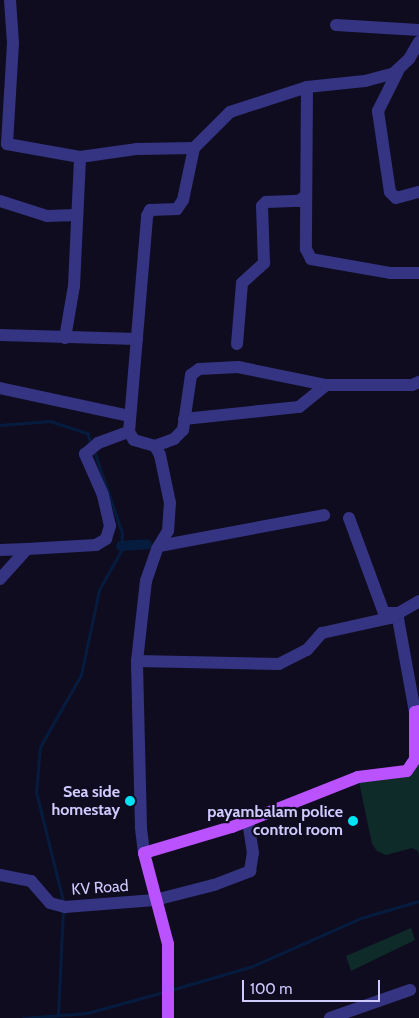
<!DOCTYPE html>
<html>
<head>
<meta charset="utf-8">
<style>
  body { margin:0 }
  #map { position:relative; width:419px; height:1018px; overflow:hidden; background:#0f0c20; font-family:Cabin,sans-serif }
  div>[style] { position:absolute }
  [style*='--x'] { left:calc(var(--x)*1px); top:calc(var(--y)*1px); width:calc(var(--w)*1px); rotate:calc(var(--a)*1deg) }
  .green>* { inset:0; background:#0e2b29 }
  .stream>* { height:2.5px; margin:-1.25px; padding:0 1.25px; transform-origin:1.25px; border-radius:1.25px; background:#061c3f }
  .canal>* { height:10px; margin:-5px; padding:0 5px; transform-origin:5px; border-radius:5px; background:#061c3f }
  .minor>* { height:12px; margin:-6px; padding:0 6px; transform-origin:6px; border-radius:6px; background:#353482 }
  .major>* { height:12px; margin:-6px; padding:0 6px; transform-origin:6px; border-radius:6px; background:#bb52ff }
  .dots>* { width:14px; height:14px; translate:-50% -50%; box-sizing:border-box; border:2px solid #0f0c20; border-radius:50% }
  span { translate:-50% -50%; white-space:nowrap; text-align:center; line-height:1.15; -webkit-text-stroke:4.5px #0f0c20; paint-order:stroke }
  .poi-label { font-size:16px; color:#d0cbff; font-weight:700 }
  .right { translate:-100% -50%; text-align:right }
  .street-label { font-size:16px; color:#d0cbff }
  .scale { position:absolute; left:242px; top:980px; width:138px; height:22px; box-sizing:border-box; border:2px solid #d0cbff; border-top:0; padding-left:6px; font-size:15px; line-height:18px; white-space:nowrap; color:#d0cbff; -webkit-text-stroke:4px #0f0c20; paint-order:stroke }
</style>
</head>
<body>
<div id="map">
  <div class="green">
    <i style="clip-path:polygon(419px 711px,419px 857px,418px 851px,412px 848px,386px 855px,377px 851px,372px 844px,358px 777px,407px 771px)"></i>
    <i style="clip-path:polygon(411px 928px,415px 940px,351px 971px,346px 956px)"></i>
  </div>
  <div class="stream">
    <i style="--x:0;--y:425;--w:50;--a:-4.6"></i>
    <i style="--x:50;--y:421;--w:40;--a:18"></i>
    <i style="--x:88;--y:433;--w:11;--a:75"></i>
    <i style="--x:63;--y:901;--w:112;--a:-103.9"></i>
    <i style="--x:36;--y:792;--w:45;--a:-84.9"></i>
    <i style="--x:40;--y:747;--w:83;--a:-60.3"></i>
    <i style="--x:81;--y:675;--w:87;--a:-78"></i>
    <i style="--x:99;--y:590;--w:45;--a:-60.6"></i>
    <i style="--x:121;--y:551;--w:18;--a:-87"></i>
    <i style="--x:122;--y:533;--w:87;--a:-108.9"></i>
    <i style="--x:171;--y:990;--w:85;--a:-16.3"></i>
    <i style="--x:253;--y:966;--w:118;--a:-24"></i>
    <i style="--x:361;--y:918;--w:60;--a:-16.3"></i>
    <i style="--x:58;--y:1015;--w:106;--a:-87.3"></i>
    <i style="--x:23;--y:1018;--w:64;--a:-4.5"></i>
    <i style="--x:87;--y:1013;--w:80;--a:-15.3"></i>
  </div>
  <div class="canal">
    <i style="--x:121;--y:546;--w:26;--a:-4"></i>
  </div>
  <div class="minor">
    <i style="--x:10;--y:0;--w:43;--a:86"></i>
    <i style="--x:13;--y:43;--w:101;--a:93.4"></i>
    <i style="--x:7;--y:144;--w:74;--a:10.1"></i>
    <i style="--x:80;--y:157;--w:58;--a:-8"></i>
    <i style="--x:137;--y:149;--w:57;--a:-1"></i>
    <i style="--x:336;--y:25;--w:83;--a:3.4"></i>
    <i style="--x:398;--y:71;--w:45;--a:116.6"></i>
    <i style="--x:378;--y:111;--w:82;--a:81.6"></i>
    <i style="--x:390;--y:192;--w:8;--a:45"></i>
    <i style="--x:396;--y:198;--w:24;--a:-15"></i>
    <i style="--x:307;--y:87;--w:162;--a:90.4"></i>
    <i style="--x:306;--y:249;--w:11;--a:63"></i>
    <i style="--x:311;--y:259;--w:80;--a:10"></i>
    <i style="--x:390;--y:273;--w:29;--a:0"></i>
    <i style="--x:0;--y:201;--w:49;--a:17.7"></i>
    <i style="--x:47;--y:216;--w:30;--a:-2"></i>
    <i style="--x:0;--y:335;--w:137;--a:1.7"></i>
    <i style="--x:65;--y:338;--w:53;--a:-80.2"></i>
    <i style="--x:74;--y:286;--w:129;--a:-87.3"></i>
    <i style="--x:237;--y:344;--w:61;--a:-85.3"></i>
    <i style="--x:242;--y:283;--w:30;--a:-42"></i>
    <i style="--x:264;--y:263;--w:57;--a:-92"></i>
    <i style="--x:262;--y:206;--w:6;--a:-45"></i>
    <i style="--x:266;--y:202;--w:33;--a:-2"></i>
    <i style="--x:299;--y:201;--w:8;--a:-40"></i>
    <i style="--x:0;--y:388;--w:133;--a:12.2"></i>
    <i style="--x:184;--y:419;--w:116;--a:-6"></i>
    <i style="--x:299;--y:407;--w:35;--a:-39"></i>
    <i style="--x:155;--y:446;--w:20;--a:-20"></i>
    <i style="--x:174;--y:439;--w:13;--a:-45"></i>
    <i style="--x:183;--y:430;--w:56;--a:-81.7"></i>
    <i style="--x:191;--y:375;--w:10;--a:-37"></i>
    <i style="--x:199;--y:369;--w:39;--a:-3"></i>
    <i style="--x:238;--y:367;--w:90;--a:11.6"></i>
    <i style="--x:326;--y:385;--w:86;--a:0"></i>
    <i style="--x:412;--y:385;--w:8;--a:-23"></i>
    <i style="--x:349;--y:518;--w:101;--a:69.8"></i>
    <i style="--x:384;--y:613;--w:13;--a:0"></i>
    <i style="--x:397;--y:613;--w:101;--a:79.7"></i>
    <i style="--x:159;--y:546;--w:168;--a:-10.6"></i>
    <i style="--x:0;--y:550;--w:27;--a:-2"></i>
    <i style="--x:0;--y:579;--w:40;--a:-48"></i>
    <i style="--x:27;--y:549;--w:69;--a:-3.3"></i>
    <i style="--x:96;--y:545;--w:12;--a:-31"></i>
    <i style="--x:106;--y:539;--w:14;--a:-73"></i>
    <i style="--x:110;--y:526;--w:32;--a:-103"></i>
    <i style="--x:103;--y:495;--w:45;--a:-113.7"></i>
    <i style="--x:85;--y:454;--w:17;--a:-40"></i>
    <i style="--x:98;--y:443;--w:33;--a:-20"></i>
    <i style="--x:137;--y:661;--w:142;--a:1.2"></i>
    <i style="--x:279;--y:664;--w:31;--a:-27"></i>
    <i style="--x:307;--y:650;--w:23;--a:-49"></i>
    <i style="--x:322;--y:633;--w:70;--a:-12.4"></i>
    <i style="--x:390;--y:618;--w:34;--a:-30"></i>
    <i style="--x:144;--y:853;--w:26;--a:-97"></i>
    <i style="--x:141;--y:827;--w:166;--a:-91.4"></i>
    <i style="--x:137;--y:661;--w:81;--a:-83.6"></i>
    <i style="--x:146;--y:581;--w:34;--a:-71"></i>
    <i style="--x:157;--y:549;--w:21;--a:-59"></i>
    <i style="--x:168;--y:531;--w:28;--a:-86"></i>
    <i style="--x:170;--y:503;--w:49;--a:-101.8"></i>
    <i style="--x:160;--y:455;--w:10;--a:-119"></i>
    <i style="--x:155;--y:446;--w:22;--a:-164"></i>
    <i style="--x:134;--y:440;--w:9;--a:-122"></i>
    <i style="--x:129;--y:432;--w:217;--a:-85.2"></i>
    <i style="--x:147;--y:216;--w:7;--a:-63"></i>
    <i style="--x:150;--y:210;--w:27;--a:-2"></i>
    <i style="--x:177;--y:209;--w:11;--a:-56"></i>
    <i style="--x:183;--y:200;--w:53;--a:-78.1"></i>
    <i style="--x:194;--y:148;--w:51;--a:-45"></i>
    <i style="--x:230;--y:112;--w:81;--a:-18"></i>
    <i style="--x:307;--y:87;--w:58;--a:-5.9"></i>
    <i style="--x:365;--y:81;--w:30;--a:-15"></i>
    <i style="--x:394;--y:73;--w:21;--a:-43"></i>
    <i style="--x:409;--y:59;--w:20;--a:-60"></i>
    <i style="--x:0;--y:875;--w:32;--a:11"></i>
    <i style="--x:31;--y:881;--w:29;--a:49"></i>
    <i style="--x:50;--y:903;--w:16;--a:15"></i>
    <i style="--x:65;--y:907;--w:90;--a:-4.4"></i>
    <i style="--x:155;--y:900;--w:61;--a:-14.3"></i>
    <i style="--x:214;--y:885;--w:39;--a:-21"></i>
    <i style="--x:250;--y:871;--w:18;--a:-81"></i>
    <i style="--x:253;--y:853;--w:32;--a:-99"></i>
    <i style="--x:330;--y:1018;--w:85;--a:-19.3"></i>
  </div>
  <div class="major">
    <i style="--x:168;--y:1018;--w:74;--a:-90"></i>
    <i style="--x:168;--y:944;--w:94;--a:-104.8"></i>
    <i style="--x:144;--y:853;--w:92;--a:-16.5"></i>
    <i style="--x:232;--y:827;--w:136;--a:-21.6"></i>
    <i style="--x:358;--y:777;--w:49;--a:-7"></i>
    <i style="--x:407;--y:771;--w:14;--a:-56"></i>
    <i style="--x:415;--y:759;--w:47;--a:-90"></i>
    <i style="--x:415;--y:712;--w:4;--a:-14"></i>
  </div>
  <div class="dots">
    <i style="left:130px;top:801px;background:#00e2f6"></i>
    <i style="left:353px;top:821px;background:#00e2f6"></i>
  </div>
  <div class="poi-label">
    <span class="right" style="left:120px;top:801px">Sea side<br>homestay</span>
    <span class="right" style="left:343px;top:821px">payambalam police<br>control room</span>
  </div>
  <div class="street-label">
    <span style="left:100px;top:888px;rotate:-4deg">KV Road</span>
  </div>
  <div class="scale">100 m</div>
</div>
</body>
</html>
